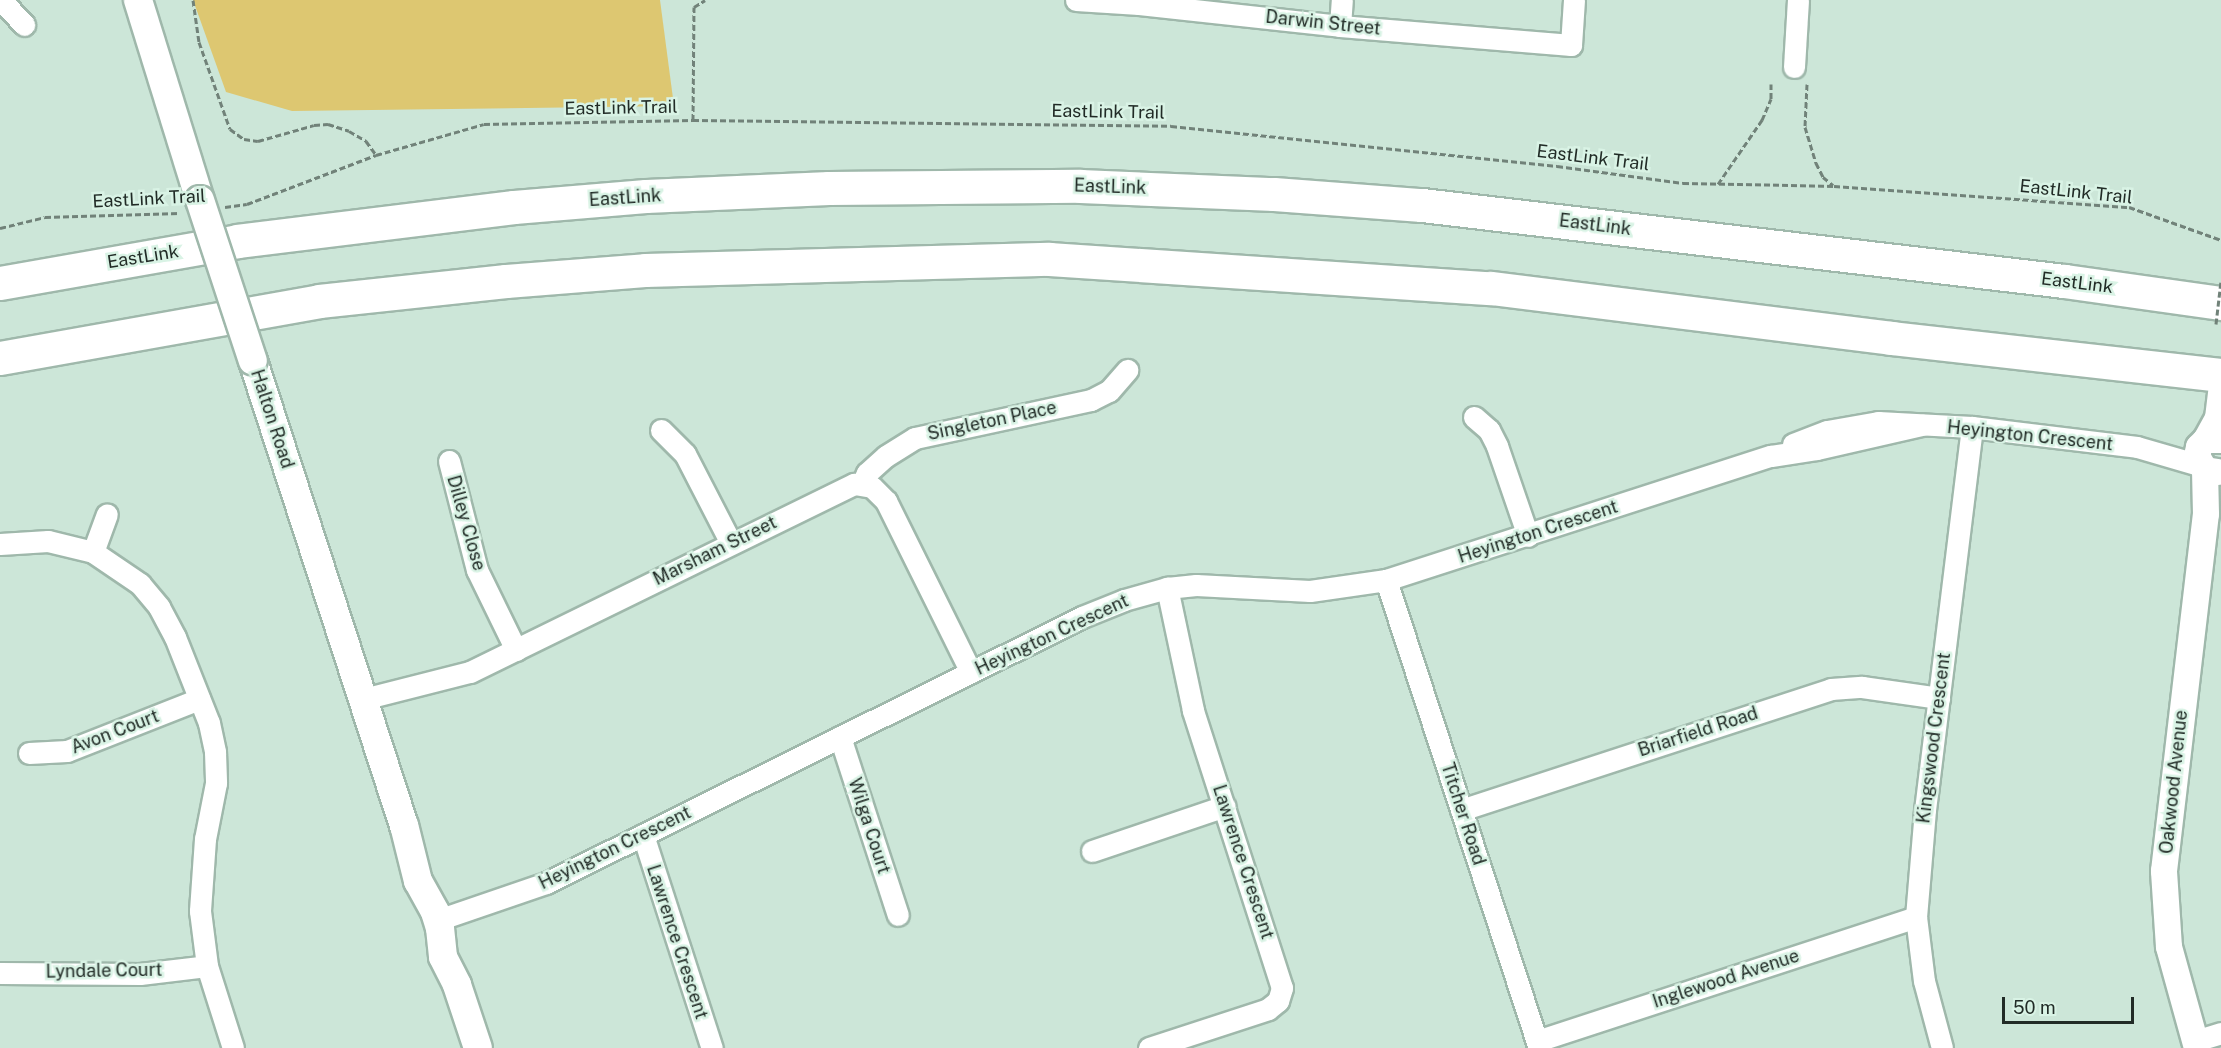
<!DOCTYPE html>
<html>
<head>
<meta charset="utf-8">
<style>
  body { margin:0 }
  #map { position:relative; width:2221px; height:1048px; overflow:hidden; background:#cce6d8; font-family:"Public Sans",sans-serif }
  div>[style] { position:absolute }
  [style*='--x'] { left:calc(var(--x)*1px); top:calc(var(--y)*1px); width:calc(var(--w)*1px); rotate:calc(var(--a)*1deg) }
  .green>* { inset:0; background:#ddc771 }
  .path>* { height:3px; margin-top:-1.5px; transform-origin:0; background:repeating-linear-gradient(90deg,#718279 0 6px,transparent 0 9px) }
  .roads { filter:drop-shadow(2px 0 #9fb8ab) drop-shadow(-2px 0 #9fb8ab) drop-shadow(0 2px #9fb8ab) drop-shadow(0 -2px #9fb8ab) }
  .minor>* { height:21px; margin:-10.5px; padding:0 10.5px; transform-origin:10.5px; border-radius:10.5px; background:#fff }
  .tertiary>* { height:26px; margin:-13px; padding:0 13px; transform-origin:13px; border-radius:13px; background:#fff }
  .secondary>* { height:28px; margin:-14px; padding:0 14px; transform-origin:14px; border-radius:14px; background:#fff }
  .motorway>* { height:33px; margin:-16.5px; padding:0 16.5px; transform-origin:16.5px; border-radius:16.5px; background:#fff }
  .path-bridge>* { height:3px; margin-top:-1.5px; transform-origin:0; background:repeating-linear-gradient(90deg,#718279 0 6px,transparent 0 9px) }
  .bridges { filter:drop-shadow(2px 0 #9fb8ab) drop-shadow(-2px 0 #9fb8ab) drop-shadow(0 2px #9fb8ab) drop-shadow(0 -2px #9fb8ab) }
  .secondary-bridge>* { height:28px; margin:-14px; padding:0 14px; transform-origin:14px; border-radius:14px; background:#fff }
  span { translate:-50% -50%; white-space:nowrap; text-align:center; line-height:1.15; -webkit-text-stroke:5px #d9f3e5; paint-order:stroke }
  .street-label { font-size:18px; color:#212b26 }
  .scale { position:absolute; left:2002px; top:997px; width:132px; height:27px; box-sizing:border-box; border:3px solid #212b26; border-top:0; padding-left:8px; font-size:18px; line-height:21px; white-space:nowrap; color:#212b26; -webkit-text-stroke:4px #d9f3e5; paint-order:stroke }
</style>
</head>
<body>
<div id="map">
  <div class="green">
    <i style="clip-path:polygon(193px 0,660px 0,674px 106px,292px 111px,226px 92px)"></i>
  </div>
  <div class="path">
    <i style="--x:193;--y:0;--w:42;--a:81.9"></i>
    <i style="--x:199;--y:42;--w:92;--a:70.4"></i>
    <i style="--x:230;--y:129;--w:17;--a:36"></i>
    <i style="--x:244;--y:139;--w:14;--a:8"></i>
    <i style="--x:258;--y:141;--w:58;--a:-15.9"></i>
    <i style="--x:314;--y:125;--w:14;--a:-4"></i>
    <i style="--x:328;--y:124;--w:22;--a:18"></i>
    <i style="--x:349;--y:131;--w:20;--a:30"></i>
    <i style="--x:366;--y:141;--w:17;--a:54"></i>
    <i style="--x:1807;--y:84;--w:43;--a:92.7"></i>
    <i style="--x:1805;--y:127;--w:38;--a:73"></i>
    <i style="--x:1816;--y:163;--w:16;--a:63"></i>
    <i style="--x:1823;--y:177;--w:13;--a:39"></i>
    <i style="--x:693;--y:120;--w:113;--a:-89.5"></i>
    <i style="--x:694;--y:7;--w:13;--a:-32"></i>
    <i style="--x:1718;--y:184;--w:78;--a:-55.5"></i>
    <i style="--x:1762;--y:120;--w:23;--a:-67"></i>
    <i style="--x:1771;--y:99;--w:15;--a:-90"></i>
    <i style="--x:225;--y:207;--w:22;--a:-8"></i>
    <i style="--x:247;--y:204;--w:138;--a:-20.8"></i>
    <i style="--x:376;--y:155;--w:112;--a:-16"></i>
    <i style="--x:484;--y:124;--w:209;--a:-1.1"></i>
    <i style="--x:693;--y:120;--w:478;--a:0.7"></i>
    <i style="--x:1171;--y:126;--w:388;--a:5.9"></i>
    <i style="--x:1557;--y:166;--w:127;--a:7.7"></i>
    <i style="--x:1683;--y:183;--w:151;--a:1.1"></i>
    <i style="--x:1834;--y:186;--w:296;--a:4.1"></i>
    <i style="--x:2129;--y:207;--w:98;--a:19.7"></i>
    <i style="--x:0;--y:228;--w:46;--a:-13.7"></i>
    <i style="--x:45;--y:217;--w:135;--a:-1.7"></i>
  </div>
  <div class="roads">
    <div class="minor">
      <i style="--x:1;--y:0;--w:34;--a:47"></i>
      <i style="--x:1076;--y:0;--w:63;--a:3.6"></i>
      <i style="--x:1139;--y:4;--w:202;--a:6.2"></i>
      <i style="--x:1340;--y:26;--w:232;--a:4.7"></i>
      <i style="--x:1571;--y:45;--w:45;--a:-86.2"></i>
      <i style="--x:1340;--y:26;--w:26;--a:-86"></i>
      <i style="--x:1794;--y:67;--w:67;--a:-86.6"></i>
      <i style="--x:1474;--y:417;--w:20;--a:41"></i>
      <i style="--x:1489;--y:430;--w:18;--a:63"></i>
      <i style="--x:1497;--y:446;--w:95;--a:71"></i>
      <i style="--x:661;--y:430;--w:34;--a:45"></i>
      <i style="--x:685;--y:454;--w:100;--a:62.7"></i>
      <i style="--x:1793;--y:444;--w:36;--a:-21"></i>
      <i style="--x:1827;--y:431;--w:52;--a:-10"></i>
      <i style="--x:1878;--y:422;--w:94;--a:3"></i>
      <i style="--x:1972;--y:427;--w:166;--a:6.9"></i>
      <i style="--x:2137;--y:447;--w:65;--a:16.2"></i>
      <i style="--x:449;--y:461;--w:113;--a:75.6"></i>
      <i style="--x:477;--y:570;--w:89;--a:64"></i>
      <i style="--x:862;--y:484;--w:12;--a:-66"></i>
      <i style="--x:867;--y:473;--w:25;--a:-42"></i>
      <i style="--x:886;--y:456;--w:34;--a:-32"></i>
      <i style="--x:915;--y:438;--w:180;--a:-12.2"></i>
      <i style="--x:1091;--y:400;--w:20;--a:-27"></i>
      <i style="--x:1109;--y:391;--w:28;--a:-49"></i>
      <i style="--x:0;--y:544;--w:48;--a:-3.6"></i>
      <i style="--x:48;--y:541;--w:46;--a:13.7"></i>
      <i style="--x:93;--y:552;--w:57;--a:34.2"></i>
      <i style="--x:140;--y:584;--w:30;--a:50"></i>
      <i style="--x:159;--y:607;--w:34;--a:62"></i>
      <i style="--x:175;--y:637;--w:92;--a:68.4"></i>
      <i style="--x:209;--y:723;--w:30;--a:78"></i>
      <i style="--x:215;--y:752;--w:31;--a:88"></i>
      <i style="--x:216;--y:783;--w:57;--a:101.1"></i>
      <i style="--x:205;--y:839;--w:72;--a:94"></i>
      <i style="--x:200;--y:911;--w:55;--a:82.7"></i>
      <i style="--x:207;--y:966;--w:86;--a:72.4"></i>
      <i style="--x:93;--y:552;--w:40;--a:-69.8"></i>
      <i style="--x:1386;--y:580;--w:492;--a:71.9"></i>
      <i style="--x:363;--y:699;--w:110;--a:-14.2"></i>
      <i style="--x:470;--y:672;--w:428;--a:-26.1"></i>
      <i style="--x:854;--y:484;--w:18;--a:9"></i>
      <i style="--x:872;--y:487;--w:20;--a:45"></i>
      <i style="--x:886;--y:501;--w:191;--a:63.6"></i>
      <i style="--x:840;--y:737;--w:187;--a:72"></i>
      <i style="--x:29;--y:753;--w:38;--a:-3"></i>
      <i style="--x:67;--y:751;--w:142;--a:-21.5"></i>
      <i style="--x:1461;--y:810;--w:389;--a:-18.1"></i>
      <i style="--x:1831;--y:689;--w:31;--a:-4"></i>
      <i style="--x:1862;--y:687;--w:78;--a:8.1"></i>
      <i style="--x:643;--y:835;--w:224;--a:72.1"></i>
      <i style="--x:1092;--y:851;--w:140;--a:-18.7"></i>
      <i style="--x:438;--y:920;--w:114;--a:-18.9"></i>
      <i style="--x:546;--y:883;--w:598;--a:-26.39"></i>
      <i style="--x:1082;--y:617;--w:45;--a:-22"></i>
      <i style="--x:1124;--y:600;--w:45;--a:-15.6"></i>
      <i style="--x:1167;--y:588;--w:29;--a:-6"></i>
      <i style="--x:1196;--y:585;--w:114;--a:3"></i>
      <i style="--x:1310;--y:591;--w:77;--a:-8.2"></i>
      <i style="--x:1386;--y:580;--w:404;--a:-17.9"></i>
      <i style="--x:1771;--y:456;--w:47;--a:-8.7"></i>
      <i style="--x:1817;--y:449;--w:108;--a:-12.9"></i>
      <i style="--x:0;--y:973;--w:140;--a:0.4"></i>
      <i style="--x:140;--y:974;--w:67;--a:-6.8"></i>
      <i style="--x:1537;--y:1041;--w:399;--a:-18.1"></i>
      <i style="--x:2195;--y:1041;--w:27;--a:-17"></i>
      <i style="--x:1149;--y:1048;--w:125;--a:-18.1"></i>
      <i style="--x:1268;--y:1009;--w:13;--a:-39"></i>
      <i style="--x:1278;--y:1001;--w:14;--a:-73"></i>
      <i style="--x:1282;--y:988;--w:292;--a:-107.8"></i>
      <i style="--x:1193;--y:710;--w:125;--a:-102"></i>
      <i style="--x:1942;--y:1048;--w:69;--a:-105"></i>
      <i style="--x:1924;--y:981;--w:64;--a:-97.1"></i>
      <i style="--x:1916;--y:917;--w:107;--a:-85.2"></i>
      <i style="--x:1925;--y:810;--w:386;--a:-83"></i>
    </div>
    <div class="tertiary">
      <i style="--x:2206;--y:440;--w:25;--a:-61"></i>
      <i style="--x:2218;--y:418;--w:26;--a:-83"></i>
      <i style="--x:2218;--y:472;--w:13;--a:-171"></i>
      <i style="--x:2205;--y:470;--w:16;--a:-120"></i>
      <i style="--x:2197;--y:456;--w:9;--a:-77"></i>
      <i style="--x:2199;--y:447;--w:10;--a:-45"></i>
      <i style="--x:2206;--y:440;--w:15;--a:0"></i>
      <i style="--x:2197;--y:1048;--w:105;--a:-105.5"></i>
      <i style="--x:2169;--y:947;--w:76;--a:-93.8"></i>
      <i style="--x:2164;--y:871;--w:359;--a:-83.3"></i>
      <i style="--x:2206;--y:514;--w:44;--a:-91.3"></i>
    </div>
    <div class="secondary">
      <i style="--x:138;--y:0;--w:209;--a:72.8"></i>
      <i style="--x:253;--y:361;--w:488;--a:72"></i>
      <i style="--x:404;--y:825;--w:58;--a:76"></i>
      <i style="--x:418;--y:881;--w:35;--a:61"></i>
      <i style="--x:435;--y:912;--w:17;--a:73"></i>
      <i style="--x:440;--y:928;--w:29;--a:84"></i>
      <i style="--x:443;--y:957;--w:31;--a:63"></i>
      <i style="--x:457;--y:985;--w:66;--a:71.6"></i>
    </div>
    <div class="motorway">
      <i style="--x:0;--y:283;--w:241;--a:-10"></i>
      <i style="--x:237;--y:241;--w:279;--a:-7"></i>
      <i style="--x:514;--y:207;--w:132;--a:-4.8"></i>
      <i style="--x:646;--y:196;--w:183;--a:-2.5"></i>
      <i style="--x:829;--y:188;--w:251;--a:-0.5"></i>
      <i style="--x:1080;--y:186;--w:194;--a:2.4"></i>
      <i style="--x:1274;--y:194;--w:148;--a:4.3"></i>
      <i style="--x:1422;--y:205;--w:646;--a:6.75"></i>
      <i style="--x:2064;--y:281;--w:159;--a:8"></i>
      <i style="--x:0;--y:358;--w:324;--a:-10.1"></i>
      <i style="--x:319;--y:301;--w:188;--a:-6.1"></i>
      <i style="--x:506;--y:281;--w:139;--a:-4.5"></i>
      <i style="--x:645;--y:270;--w:404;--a:-1.6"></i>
      <i style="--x:1049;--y:259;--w:443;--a:3.8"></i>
      <i style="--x:1491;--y:288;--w:403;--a:7.1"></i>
      <i style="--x:1891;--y:338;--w:332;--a:6.4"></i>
    </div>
  </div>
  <div class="path-bridge">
    <i style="--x:2216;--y:324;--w:43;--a:-83.4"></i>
  </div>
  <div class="bridges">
    <div class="secondary-bridge">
      <i style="--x:200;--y:200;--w:169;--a:71.8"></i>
    </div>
  </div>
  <div class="street-label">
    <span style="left:1323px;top:23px;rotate:6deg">Darwin Street</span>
    <span style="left:621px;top:108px;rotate:-1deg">EastLink Trail</span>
    <span style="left:1108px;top:112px;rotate:1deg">EastLink Trail</span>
    <span style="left:1593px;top:158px;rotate:7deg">EastLink Trail</span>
    <span style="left:1110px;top:187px;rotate:2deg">EastLink</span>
    <span style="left:2076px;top:192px;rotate:6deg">EastLink Trail</span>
    <span style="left:625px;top:198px;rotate:-4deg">EastLink</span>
    <span style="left:149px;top:199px;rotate:-3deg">EastLink Trail</span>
    <span style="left:1595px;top:225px;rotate:7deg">EastLink</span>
    <span style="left:143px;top:257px;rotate:-9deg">EastLink</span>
    <span style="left:2077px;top:283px;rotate:7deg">EastLink</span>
    <span style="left:272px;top:419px;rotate:72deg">Halton Road</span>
    <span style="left:992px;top:421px;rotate:-12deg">Singleton Place</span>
    <span style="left:2030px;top:436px;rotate:6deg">Heyington Crescent</span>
    <span style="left:466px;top:523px;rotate:74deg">Dilley Close</span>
    <span style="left:1538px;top:532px;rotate:-18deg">Heyington Crescent</span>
    <span style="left:715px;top:551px;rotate:-26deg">Marsham Street</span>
    <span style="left:1052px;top:635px;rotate:-25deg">Heyington Crescent</span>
    <span style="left:115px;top:732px;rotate:-21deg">Avon Court</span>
    <span style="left:1698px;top:732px;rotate:-18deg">Briarfield Road</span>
    <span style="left:1934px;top:738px;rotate:-83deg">Kingswood Crescent</span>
    <span style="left:2174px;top:782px;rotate:-84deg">Oakwood Avenue</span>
    <span style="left:1463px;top:814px;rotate:72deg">Titcher Road</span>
    <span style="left:869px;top:826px;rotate:72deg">Wilga Court</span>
    <span style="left:615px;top:848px;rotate:-26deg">Heyington Crescent</span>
    <span style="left:1243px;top:862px;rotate:72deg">Lawrence Crescent</span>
    <span style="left:677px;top:942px;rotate:72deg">Lawrence Crescent</span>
    <span style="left:104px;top:971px;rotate:-1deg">Lyndale Court</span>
    <span style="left:1726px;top:979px;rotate:-18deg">Inglewood Avenue</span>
  </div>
  <div class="scale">50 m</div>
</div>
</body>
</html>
